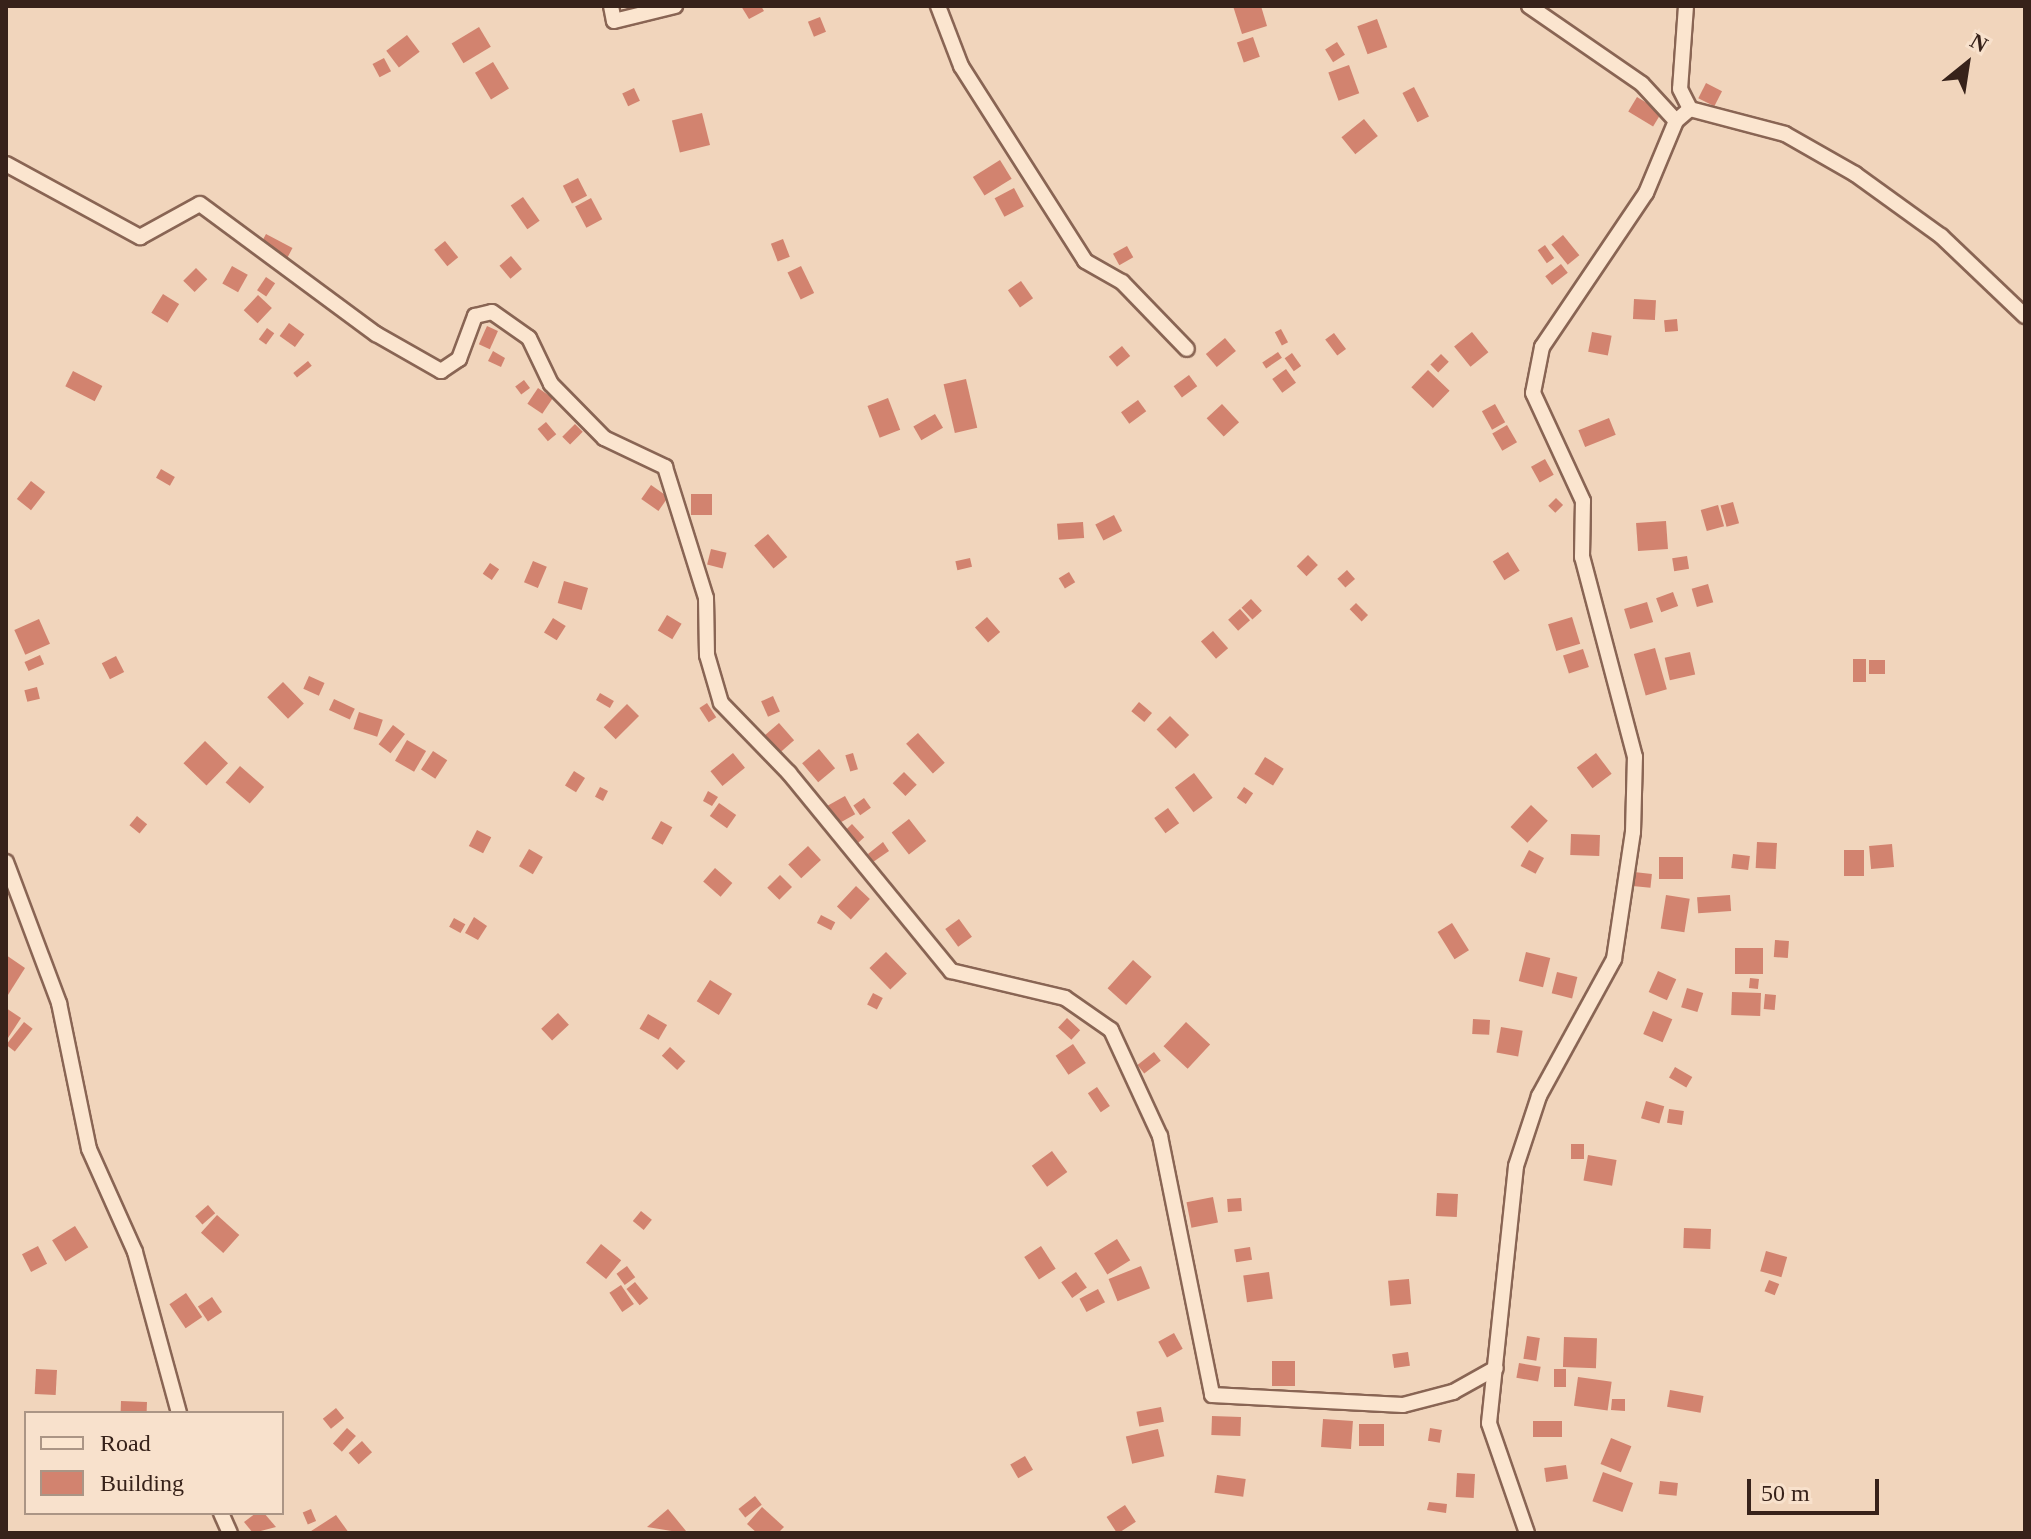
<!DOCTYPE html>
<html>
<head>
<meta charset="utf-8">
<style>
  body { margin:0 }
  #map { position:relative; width:2031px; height:1539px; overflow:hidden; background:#f1d5bc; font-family:"Times New Roman",serif }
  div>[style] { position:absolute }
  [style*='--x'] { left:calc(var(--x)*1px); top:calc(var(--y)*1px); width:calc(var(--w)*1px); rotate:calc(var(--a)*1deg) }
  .building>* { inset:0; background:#d2836f; transform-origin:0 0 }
  .roads { filter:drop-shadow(2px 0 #896554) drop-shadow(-2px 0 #896554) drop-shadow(0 2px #896554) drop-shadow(0 -2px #896554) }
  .street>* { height:14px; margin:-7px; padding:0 7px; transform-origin:7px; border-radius:7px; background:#fbe5cf }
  span { translate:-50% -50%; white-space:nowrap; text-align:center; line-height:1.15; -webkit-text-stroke:6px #f8e1cc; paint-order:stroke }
  .frame { position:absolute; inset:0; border:8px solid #37221a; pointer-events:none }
  .legend { position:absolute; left:24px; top:1411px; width:260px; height:104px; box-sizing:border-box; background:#f8e1cc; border:2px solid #ab9585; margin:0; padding:10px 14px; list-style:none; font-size:24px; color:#37221a }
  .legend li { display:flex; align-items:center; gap:16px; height:40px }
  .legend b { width:40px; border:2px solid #ab9585 }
  .north { position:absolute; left:1927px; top:24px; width:80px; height:80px; -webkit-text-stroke:6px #f8e1cc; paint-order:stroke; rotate:30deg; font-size:22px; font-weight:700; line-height:32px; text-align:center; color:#37221a }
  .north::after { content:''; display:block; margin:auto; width:28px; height:36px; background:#37221a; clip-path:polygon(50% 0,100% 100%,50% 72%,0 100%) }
  .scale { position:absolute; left:1747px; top:1479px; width:132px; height:36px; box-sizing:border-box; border:4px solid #37221a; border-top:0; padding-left:10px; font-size:24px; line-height:28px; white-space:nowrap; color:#37221a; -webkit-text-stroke:6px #f8e1cc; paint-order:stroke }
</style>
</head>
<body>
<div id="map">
  <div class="building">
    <i style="clip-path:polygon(741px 6px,761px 6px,764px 11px,749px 19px)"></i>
    <i style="clip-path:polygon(1233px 6px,1261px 6px,1267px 26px,1242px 34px)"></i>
    <i style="left:820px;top:17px;width:16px;height:13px;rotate:68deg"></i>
    <i style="left:1377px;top:19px;width:30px;height:21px;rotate:70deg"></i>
    <i style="left:479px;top:27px;width:23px;height:32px;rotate:59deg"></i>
    <i style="left:407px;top:35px;width:21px;height:26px;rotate:53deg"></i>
    <i style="left:1253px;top:37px;width:21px;height:17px;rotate:71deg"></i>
    <i style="left:1337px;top:42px;width:15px;height:14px;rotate:58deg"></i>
    <i style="left:384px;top:58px;width:15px;height:13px;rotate:62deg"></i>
    <i style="left:493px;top:62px;width:31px;height:21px;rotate:59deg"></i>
    <i style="left:1349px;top:65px;width:30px;height:22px;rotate:70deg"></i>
    <i style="left:1706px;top:83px;width:18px;height:17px;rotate:27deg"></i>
    <i style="left:1414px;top:87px;width:33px;height:13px;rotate:63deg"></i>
    <i style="left:634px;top:88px;width:14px;height:13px;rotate:65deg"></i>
    <i style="left:1637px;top:97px;width:29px;height:17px;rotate:31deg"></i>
    <i style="left:702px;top:113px;width:33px;height:31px;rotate:76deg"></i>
    <i style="left:1364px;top:119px;width:22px;height:29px;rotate:51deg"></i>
    <i style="left:1000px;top:160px;width:22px;height:32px;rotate:58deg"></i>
    <i style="left:578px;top:178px;width:20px;height:17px;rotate:63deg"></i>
    <i style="left:1014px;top:188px;width:21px;height:22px;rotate:62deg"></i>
    <i style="left:523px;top:197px;width:29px;height:15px;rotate:55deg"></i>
    <i style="left:591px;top:198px;width:24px;height:18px;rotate:62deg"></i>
    <i style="left:266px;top:234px;width:30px;height:17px;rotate:28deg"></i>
    <i style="left:1563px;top:235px;width:26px;height:15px;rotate:51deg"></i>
    <i style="left:783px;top:239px;width:19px;height:13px;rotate:69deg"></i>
    <i style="left:445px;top:241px;width:21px;height:14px;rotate:51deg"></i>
    <i style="left:1545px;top:245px;width:16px;height:9px;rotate:55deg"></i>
    <i style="left:1127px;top:246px;width:13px;height:16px;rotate:61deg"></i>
    <i style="left:511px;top:256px;width:17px;height:15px;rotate:50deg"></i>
    <i style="left:1561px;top:264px;width:11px;height:20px;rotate:52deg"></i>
    <i style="left:232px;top:266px;width:18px;height:20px;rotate:29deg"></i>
    <i style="left:801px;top:266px;width:30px;height:15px;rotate:64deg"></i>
    <i style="left:196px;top:268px;width:16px;height:18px;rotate:45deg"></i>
    <i style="left:266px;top:277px;width:11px;height:16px;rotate:34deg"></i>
    <i style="left:1021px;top:281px;width:21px;height:16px;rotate:55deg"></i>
    <i style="left:163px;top:294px;width:19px;height:22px;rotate:32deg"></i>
    <i style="left:258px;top:295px;width:19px;height:21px;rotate:43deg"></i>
    <i style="left:1634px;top:299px;width:22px;height:20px;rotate:3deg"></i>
    <i style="left:1677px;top:319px;width:12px;height:13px;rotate:85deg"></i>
    <i style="left:289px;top:323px;width:19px;height:16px;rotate:36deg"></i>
    <i style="left:487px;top:326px;width:12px;height:20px;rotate:24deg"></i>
    <i style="left:267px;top:328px;width:9px;height:14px;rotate:36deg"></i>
    <i style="left:1281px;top:329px;width:15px;height:7px;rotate:62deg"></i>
    <i style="left:1472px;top:332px;width:26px;height:23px;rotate:51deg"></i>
    <i style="left:1592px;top:332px;width:20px;height:20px;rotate:11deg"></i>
    <i style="left:1334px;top:333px;width:20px;height:11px;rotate:53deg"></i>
    <i style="left:1225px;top:338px;width:17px;height:25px;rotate:50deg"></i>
    <i style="left:1122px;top:346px;width:13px;height:17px;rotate:51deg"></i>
    <i style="clip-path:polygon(493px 351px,505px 358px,501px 367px,488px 361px)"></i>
    <i style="left:1278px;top:352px;width:7px;height:19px;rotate:56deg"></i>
    <i style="left:1292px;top:353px;width:16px;height:9px;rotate:55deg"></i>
    <i style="left:1441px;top:354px;width:11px;height:15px;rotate:45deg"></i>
    <i style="left:308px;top:361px;width:6px;height:19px;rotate:51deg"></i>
    <i style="left:1286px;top:369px;width:17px;height:17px;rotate:54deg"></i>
    <i style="left:1428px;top:370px;width:30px;height:24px;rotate:44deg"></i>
    <i style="left:73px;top:371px;width:33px;height:17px;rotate:27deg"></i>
    <i style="left:1189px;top:375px;width:14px;height:19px;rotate:54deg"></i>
    <i style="left:966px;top:379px;width:50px;height:23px;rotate:77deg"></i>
    <i style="left:524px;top:380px;width:10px;height:11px;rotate:53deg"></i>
    <i style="left:538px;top:388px;width:18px;height:19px;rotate:34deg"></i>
    <i style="left:888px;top:398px;width:34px;height:22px;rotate:69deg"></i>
    <i style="left:1138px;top:400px;width:14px;height:21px;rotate:54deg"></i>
    <i style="left:1222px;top:404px;width:25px;height:21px;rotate:47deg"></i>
    <i style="left:1495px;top:404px;width:21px;height:15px;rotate:61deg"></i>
    <i style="left:935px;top:414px;width:16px;height:25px;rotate:60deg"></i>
    <i style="left:1609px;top:418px;width:18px;height:33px;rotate:68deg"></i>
    <i style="left:546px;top:422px;width:16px;height:11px;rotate:50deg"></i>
    <i style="left:575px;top:424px;width:11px;height:18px;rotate:45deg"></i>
    <i style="left:1507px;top:425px;width:20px;height:17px;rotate:60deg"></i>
    <i style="left:1545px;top:459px;width:18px;height:16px;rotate:61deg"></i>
    <i style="left:161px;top:469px;width:16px;height:10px;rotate:30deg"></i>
    <i style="left:31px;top:481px;width:18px;height:23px;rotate:38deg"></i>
    <i style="left:651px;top:485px;width:21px;height:17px;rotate:35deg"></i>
    <i style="left:691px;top:494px;width:21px;height:21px"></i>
    <i style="left:1556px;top:498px;width:10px;height:11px;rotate:45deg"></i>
    <i style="left:1733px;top:502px;width:22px;height:13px;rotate:74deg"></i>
    <i style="left:1718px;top:505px;width:22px;height:18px;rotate:74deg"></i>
    <i style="left:1114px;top:515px;width:18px;height:21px;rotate:63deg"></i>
    <i style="left:1666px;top:521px;width:28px;height:30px;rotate:86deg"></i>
    <i style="left:1083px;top:522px;width:16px;height:26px;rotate:86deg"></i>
    <i style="left:768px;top:534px;width:30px;height:18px;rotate:50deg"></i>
    <i style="left:711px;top:549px;width:16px;height:16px;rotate:14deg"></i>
    <i style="left:1508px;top:552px;width:22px;height:18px;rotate:58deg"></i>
    <i style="left:1308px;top:555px;width:14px;height:16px;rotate:45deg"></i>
    <i style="left:1687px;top:556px;width:13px;height:15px;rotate:81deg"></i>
    <i style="left:970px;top:558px;width:9px;height:15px;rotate:77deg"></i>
    <i style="left:533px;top:561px;width:15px;height:23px;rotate:23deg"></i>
    <i style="left:490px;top:563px;width:11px;height:13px;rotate:34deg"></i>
    <i style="left:1347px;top:570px;width:12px;height:13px;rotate:48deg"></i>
    <i style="left:1069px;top:572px;width:12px;height:12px;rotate:59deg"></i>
    <i style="left:564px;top:581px;width:25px;height:23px;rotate:16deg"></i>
    <i style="left:1708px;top:584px;width:19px;height:17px;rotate:74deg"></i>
    <i style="left:1673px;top:592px;width:15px;height:18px;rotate:70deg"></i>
    <i style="left:1251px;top:599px;width:16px;height:13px;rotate:47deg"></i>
    <i style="left:1647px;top:602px;width:21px;height:24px;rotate:73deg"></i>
    <i style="left:1356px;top:603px;width:17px;height:9px;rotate:45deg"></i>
    <i style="left:1240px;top:609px;width:15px;height:16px;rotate:48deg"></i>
    <i style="left:667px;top:615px;width:17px;height:18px;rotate:31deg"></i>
    <i style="left:987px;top:617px;width:20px;height:16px;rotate:49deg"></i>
    <i style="left:1572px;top:617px;width:28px;height:25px;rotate:73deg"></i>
    <i style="left:553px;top:618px;width:15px;height:17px;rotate:32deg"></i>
    <i style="left:39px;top:619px;width:27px;height:27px;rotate:66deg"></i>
    <i style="left:1213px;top:631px;width:23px;height:16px;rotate:49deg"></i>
    <i style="left:1655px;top:648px;width:43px;height:22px;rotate:74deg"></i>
    <i style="left:1583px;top:649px;width:19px;height:21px;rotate:72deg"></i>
    <i style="left:1690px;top:652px;width:23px;height:26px;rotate:77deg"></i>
    <i style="left:40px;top:655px;width:10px;height:17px;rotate:66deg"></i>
    <i style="left:116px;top:656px;width:18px;height:16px;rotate:63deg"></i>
    <i style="left:1853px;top:659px;width:13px;height:23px"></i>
    <i style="left:1869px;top:660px;width:16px;height:14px"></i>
    <i style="left:309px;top:676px;width:17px;height:14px;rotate:24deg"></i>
    <i style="left:283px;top:682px;width:30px;height:22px;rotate:46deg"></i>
    <i style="left:37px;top:687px;width:12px;height:13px;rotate:76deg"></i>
    <i style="left:600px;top:693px;width:16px;height:8px;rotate:30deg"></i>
    <i style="left:773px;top:696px;width:17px;height:13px;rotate:66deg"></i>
    <i style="left:334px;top:699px;width:23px;height:12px;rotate:25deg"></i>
    <i style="left:1139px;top:702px;width:17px;height:12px;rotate:40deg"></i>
    <i style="left:707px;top:703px;width:17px;height:9px;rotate:57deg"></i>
    <i style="left:627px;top:704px;width:17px;height:33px;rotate:45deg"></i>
    <i style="left:359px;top:712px;width:25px;height:18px;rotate:18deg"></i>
    <i style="left:1170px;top:716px;width:27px;height:19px;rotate:45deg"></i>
    <i style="left:779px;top:723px;width:23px;height:23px;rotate:49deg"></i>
    <i style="left:393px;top:725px;width:15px;height:24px;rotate:37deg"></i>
    <i style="left:918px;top:733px;width:40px;height:16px;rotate:48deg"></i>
    <i style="left:407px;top:740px;width:22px;height:24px;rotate:30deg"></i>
    <i style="left:205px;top:741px;width:32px;height:31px;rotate:44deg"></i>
    <i style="left:819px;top:749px;width:25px;height:22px;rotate:50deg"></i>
    <i style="left:433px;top:751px;width:17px;height:22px;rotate:33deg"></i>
    <i style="left:733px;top:753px;width:19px;height:29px;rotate:51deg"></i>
    <i style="left:853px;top:753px;width:17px;height:8px;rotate:73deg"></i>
    <i style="left:1596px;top:753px;width:26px;height:24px;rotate:53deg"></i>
    <i style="left:1265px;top:757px;width:22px;height:20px;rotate:32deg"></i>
    <i style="left:240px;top:766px;width:32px;height:22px;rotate:41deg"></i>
    <i style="left:574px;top:771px;width:13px;height:17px;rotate:32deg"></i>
    <i style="left:904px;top:772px;width:18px;height:16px;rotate:45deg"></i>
    <i style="left:1194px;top:773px;width:31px;height:24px;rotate:53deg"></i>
    <i style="left:600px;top:787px;width:9px;height:11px;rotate:27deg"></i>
    <i style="left:1244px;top:787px;width:11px;height:13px;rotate:34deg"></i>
    <i style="clip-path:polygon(708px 791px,718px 797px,712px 806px,703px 801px)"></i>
    <i style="left:845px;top:796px;width:21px;height:20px;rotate:61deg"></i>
    <i style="left:864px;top:798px;width:12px;height:13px;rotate:55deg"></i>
    <i style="left:719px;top:803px;width:21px;height:16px;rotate:35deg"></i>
    <i style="left:1531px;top:805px;width:23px;height:30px;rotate:43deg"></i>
    <i style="left:1168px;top:808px;width:19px;height:17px;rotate:54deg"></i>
    <i style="left:137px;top:816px;width:13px;height:12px;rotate:39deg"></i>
    <i style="left:909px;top:819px;width:28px;height:22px;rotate:52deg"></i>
    <i style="left:661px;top:821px;width:13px;height:20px;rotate:29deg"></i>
    <i style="left:852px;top:824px;width:18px;height:16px;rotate:47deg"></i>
    <i style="left:477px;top:830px;width:16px;height:18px;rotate:27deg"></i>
    <i style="left:1571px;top:834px;width:29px;height:21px;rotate:2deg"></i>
    <i style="clip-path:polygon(883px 842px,889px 851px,873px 862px,868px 854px)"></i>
    <i style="left:1757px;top:842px;width:20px;height:26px;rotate:3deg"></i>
    <i style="left:1892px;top:844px;width:23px;height:23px;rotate:85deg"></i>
    <i style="left:808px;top:846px;width:19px;height:27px;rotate:47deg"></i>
    <i style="left:529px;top:849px;width:16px;height:20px;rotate:30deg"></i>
    <i style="left:1529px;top:850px;width:17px;height:18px;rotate:28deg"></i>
    <i style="left:1844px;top:850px;width:20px;height:26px"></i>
    <i style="left:1733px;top:854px;width:17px;height:14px;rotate:7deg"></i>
    <i style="left:1659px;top:857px;width:24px;height:22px"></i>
    <i style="left:715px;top:868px;width:23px;height:18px;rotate:41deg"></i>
    <i style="left:1634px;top:872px;width:18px;height:14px;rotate:6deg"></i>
    <i style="left:780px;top:875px;width:17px;height:18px;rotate:45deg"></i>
    <i style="left:856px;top:886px;width:19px;height:28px;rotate:43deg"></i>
    <i style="left:1666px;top:895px;width:24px;height:34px;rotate:9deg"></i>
    <i style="left:1730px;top:895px;width:16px;height:33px;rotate:86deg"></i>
    <i style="left:821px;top:915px;width:16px;height:9px;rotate:27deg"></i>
    <i style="clip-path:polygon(474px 917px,487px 926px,478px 940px,465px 933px)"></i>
    <i style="left:454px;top:918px;width:13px;height:10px;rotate:29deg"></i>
    <i style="left:959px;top:919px;width:22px;height:17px;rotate:54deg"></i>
    <i style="left:1452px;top:923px;width:32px;height:17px;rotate:58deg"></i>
    <i style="left:1775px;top:940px;width:14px;height:17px;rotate:4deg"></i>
    <i style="left:1735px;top:948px;width:28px;height:26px"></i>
    <i style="left:886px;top:952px;width:30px;height:23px;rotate:46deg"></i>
    <i style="left:1526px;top:952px;width:25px;height:30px;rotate:14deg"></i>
    <i style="clip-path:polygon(6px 955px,25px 968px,6px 998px)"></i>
    <i style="left:1133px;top:960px;width:25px;height:38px;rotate:42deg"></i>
    <i style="left:1658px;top:971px;width:20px;height:23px;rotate:24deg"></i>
    <i style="left:1557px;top:972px;width:21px;height:22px;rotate:14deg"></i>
    <i style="left:1750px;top:978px;width:9px;height:10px;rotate:6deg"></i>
    <i style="left:710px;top:980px;width:26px;height:25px;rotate:32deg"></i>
    <i style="left:1687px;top:988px;width:17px;height:20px;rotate:17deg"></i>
    <i style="left:1732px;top:992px;width:29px;height:23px;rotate:2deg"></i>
    <i style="left:873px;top:993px;width:11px;height:13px;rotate:27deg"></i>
    <i style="left:1765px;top:994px;width:11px;height:15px;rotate:5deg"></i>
    <i style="clip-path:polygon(6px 1008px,21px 1018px,6px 1041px)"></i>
    <i style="left:1653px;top:1011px;width:21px;height:25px;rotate:23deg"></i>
    <i style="left:558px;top:1013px;width:16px;height:23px;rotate:47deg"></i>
    <i style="left:648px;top:1014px;width:22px;height:17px;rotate:30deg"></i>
    <i style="left:1067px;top:1018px;width:18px;height:13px;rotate:43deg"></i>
    <i style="left:1473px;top:1019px;width:17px;height:15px;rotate:3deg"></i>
    <i style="left:24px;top:1022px;width:11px;height:29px;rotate:38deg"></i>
    <i style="left:1186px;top:1022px;width:33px;height:33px;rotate:43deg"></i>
    <i style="left:1501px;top:1027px;width:22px;height:26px;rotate:10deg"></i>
    <i style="left:1073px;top:1044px;width:23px;height:21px;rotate:56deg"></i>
    <i style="left:670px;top:1047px;width:21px;height:12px;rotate:43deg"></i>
    <i style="left:1154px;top:1052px;width:11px;height:21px;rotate:52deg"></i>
    <i style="left:1675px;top:1067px;width:20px;height:12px;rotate:30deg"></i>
    <i style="left:1097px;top:1087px;width:23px;height:11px;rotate:56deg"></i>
    <i style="left:1646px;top:1101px;width:19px;height:18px;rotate:16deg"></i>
    <i style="left:1669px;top:1109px;width:15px;height:14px;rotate:8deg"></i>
    <i style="left:1571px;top:1144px;width:13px;height:15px"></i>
    <i style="left:1052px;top:1151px;width:26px;height:25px;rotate:54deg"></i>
    <i style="left:1588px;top:1155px;width:29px;height:26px;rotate:10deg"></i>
    <i style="left:1437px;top:1193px;width:21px;height:23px;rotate:3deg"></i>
    <i style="left:1213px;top:1197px;width:26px;height:27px;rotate:79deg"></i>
    <i style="left:1241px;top:1198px;width:13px;height:14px;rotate:86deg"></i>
    <i style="left:208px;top:1205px;width:11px;height:17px;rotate:49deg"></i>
    <i style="left:641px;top:1211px;width:14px;height:13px;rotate:39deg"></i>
    <i style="left:217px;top:1215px;width:30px;height:24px;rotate:42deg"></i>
    <i style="left:75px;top:1226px;width:25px;height:27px;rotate:58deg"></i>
    <i style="left:1684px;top:1228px;width:27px;height:20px;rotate:2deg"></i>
    <i style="left:1117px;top:1239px;width:25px;height:27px;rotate:58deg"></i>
    <i style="left:601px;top:1244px;width:26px;height:24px;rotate:39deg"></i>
    <i style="left:38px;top:1246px;width:20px;height:18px;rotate:63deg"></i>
    <i style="left:1041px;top:1246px;width:27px;height:20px;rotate:57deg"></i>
    <i style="left:1250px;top:1247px;width:13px;height:16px;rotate:81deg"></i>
    <i style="left:1766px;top:1251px;width:22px;height:21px;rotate:16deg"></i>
    <i style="left:627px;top:1266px;width:14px;height:13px;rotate:54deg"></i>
    <i style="left:1141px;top:1266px;width:24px;height:35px;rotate:68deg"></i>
    <i style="left:1076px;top:1272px;width:19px;height:18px;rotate:55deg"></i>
    <i style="left:1269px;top:1272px;width:27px;height:26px;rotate:82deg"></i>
    <i style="left:1409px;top:1279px;width:25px;height:21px;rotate:85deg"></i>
    <i style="left:1769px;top:1280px;width:11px;height:12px;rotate:22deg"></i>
    <i style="left:635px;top:1282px;width:21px;height:11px;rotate:51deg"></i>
    <i style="left:621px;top:1285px;width:23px;height:14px;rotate:56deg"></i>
    <i style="left:1098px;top:1289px;width:15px;height:21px;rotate:62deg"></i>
    <i style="left:186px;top:1293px;width:29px;height:20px;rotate:56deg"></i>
    <i style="left:212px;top:1297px;width:18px;height:17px;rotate:56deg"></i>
    <i style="left:1174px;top:1333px;width:18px;height:18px;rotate:61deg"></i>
    <i style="left:1527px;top:1336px;width:13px;height:23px;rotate:9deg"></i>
    <i style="left:1564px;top:1337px;width:33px;height:30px;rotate:2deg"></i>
    <i style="left:1408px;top:1352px;width:14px;height:16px;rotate:82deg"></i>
    <i style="left:1272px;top:1361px;width:23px;height:25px"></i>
    <i style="left:1519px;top:1363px;width:22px;height:15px;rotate:10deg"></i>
    <i style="left:36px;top:1369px;width:21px;height:25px;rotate:3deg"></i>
    <i style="left:1554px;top:1369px;width:12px;height:18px"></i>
    <i style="left:1578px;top:1377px;width:34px;height:29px;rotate:8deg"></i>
    <i style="left:1670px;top:1390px;width:34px;height:17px;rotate:10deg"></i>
    <i style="clip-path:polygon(1612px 1399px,1625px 1399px,1625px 1411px,1611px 1410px)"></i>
    <i style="left:121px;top:1401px;width:26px;height:12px;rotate:2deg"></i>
    <i style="left:1161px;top:1407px;width:15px;height:25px;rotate:79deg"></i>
    <i style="left:336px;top:1408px;width:13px;height:17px;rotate:51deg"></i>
    <i style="left:1212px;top:1416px;width:29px;height:19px;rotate:2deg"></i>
    <i style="left:1323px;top:1419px;width:30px;height:28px;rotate:4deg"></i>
    <i style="left:1562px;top:1421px;width:16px;height:29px;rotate:90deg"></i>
    <i style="left:1359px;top:1424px;width:25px;height:22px"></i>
    <i style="left:347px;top:1428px;width:12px;height:21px;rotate:42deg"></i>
    <i style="left:1430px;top:1428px;width:12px;height:13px;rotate:9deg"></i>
    <i style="left:1158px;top:1429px;width:28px;height:33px;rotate:77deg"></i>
    <i style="left:1611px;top:1438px;width:22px;height:28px;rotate:22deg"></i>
    <i style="left:362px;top:1441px;width:15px;height:18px;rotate:48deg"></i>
    <i style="left:1025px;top:1456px;width:16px;height:17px;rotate:60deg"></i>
    <i style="left:1566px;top:1465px;width:14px;height:22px;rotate:82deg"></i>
    <i style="left:1603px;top:1472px;width:32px;height:31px;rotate:20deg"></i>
    <i style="left:1457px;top:1473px;width:18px;height:24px;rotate:3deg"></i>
    <i style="left:1217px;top:1475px;width:29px;height:18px;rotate:8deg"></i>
    <i style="left:1660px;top:1481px;width:18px;height:13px;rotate:6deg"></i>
    <i style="left:755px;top:1496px;width:11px;height:21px;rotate:52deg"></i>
    <i style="clip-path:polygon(1429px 1502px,1447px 1504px,1446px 1513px,1427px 1510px)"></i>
    <i style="left:1125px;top:1505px;width:20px;height:22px;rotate:57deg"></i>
    <i style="clip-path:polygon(762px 1507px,784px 1527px,778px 1533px,757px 1533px,747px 1524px)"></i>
    <i style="left:311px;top:1509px;width:13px;height:9px;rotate:67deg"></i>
    <i style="clip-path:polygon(668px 1509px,686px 1531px,684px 1533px,647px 1527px)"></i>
    <i style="clip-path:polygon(256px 1513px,264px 1513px,276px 1527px,253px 1533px,244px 1522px)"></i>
    <i style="clip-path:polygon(336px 1515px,349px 1533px,308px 1533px)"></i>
  </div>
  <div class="roads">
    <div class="street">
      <i style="--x:611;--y:6;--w:15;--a:79"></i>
      <i style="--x:614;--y:21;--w:63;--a:-13.8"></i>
      <i style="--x:938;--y:6;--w:64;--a:69"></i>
      <i style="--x:961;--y:66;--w:231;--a:57.5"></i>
      <i style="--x:1085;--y:261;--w:43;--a:29.6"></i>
      <i style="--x:1122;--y:282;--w:93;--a:45.9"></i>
      <i style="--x:1529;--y:6;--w:137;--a:34.6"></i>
      <i style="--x:1642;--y:84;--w:50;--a:47.4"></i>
      <i style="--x:1686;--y:6;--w:83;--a:94.1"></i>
      <i style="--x:1680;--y:89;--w:22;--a:63"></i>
      <i style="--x:6;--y:164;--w:153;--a:28.6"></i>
      <i style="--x:140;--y:237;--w:68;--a:-28.8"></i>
      <i style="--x:200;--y:204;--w:219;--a:36.5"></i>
      <i style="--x:376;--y:334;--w:75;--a:29.6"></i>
      <i style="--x:441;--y:371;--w:22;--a:-34"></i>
      <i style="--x:459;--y:359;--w:46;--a:-69.6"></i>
      <i style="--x:475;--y:316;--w:17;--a:-13"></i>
      <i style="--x:492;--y:312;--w:45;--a:35.1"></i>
      <i style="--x:529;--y:338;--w:51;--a:64.4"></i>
      <i style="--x:551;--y:384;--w:76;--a:45.5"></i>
      <i style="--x:604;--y:438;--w:68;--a:25.4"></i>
      <i style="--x:665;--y:467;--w:137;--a:72.6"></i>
      <i style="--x:706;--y:598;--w:57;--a:89"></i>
      <i style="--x:707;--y:655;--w:50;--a:73.7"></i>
      <i style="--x:721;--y:703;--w:98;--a:45.8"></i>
      <i style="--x:789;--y:773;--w:256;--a:50.7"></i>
      <i style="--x:951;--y:971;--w:117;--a:13.3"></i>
      <i style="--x:1065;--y:998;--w:56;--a:34.8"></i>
      <i style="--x:1111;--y:1030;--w:117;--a:65.2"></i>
      <i style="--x:1160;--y:1136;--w:264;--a:78.6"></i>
      <i style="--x:1212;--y:1395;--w:191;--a:3"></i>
      <i style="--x:1403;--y:1405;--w:52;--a:-14.6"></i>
      <i style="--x:1453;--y:1392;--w:49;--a:-29.2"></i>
      <i style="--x:6;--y:862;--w:151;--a:69.4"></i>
      <i style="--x:59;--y:1003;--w:149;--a:78.4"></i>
      <i style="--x:89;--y:1149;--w:113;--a:65.9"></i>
      <i style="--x:135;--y:1252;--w:167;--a:74.7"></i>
      <i style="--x:221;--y:1513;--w:22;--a:66"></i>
      <i style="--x:1527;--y:1533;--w:116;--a:-109.1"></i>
      <i style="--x:1489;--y:1423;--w:258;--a:-84"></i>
      <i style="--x:1516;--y:1166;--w:74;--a:-71.8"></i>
      <i style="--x:1539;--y:1096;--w:156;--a:-61.3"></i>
      <i style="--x:1614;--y:959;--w:128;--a:-81.5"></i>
      <i style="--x:1633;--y:832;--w:75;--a:-88.5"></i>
      <i style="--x:1635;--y:757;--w:207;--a:-104.8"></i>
      <i style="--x:1582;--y:557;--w:56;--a:-89"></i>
      <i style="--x:1583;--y:501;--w:119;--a:-114.8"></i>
      <i style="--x:1533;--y:393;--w:47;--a:-78.9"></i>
      <i style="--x:1542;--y:347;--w:186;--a:-56"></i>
      <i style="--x:1646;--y:193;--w:78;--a:-67.4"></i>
      <i style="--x:1676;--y:121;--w:18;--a:-41"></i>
      <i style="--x:1690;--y:109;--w:98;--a:14.7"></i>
      <i style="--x:1785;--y:134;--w:81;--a:29.7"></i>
      <i style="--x:1855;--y:174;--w:106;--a:35.8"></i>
      <i style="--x:1941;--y:236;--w:116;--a:43.6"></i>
    </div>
  </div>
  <div class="frame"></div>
  <ul class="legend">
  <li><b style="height:10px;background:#fbe5cf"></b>Road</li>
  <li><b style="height:22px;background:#d2836f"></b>Building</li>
  </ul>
  <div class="north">N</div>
  <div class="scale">50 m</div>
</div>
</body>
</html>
